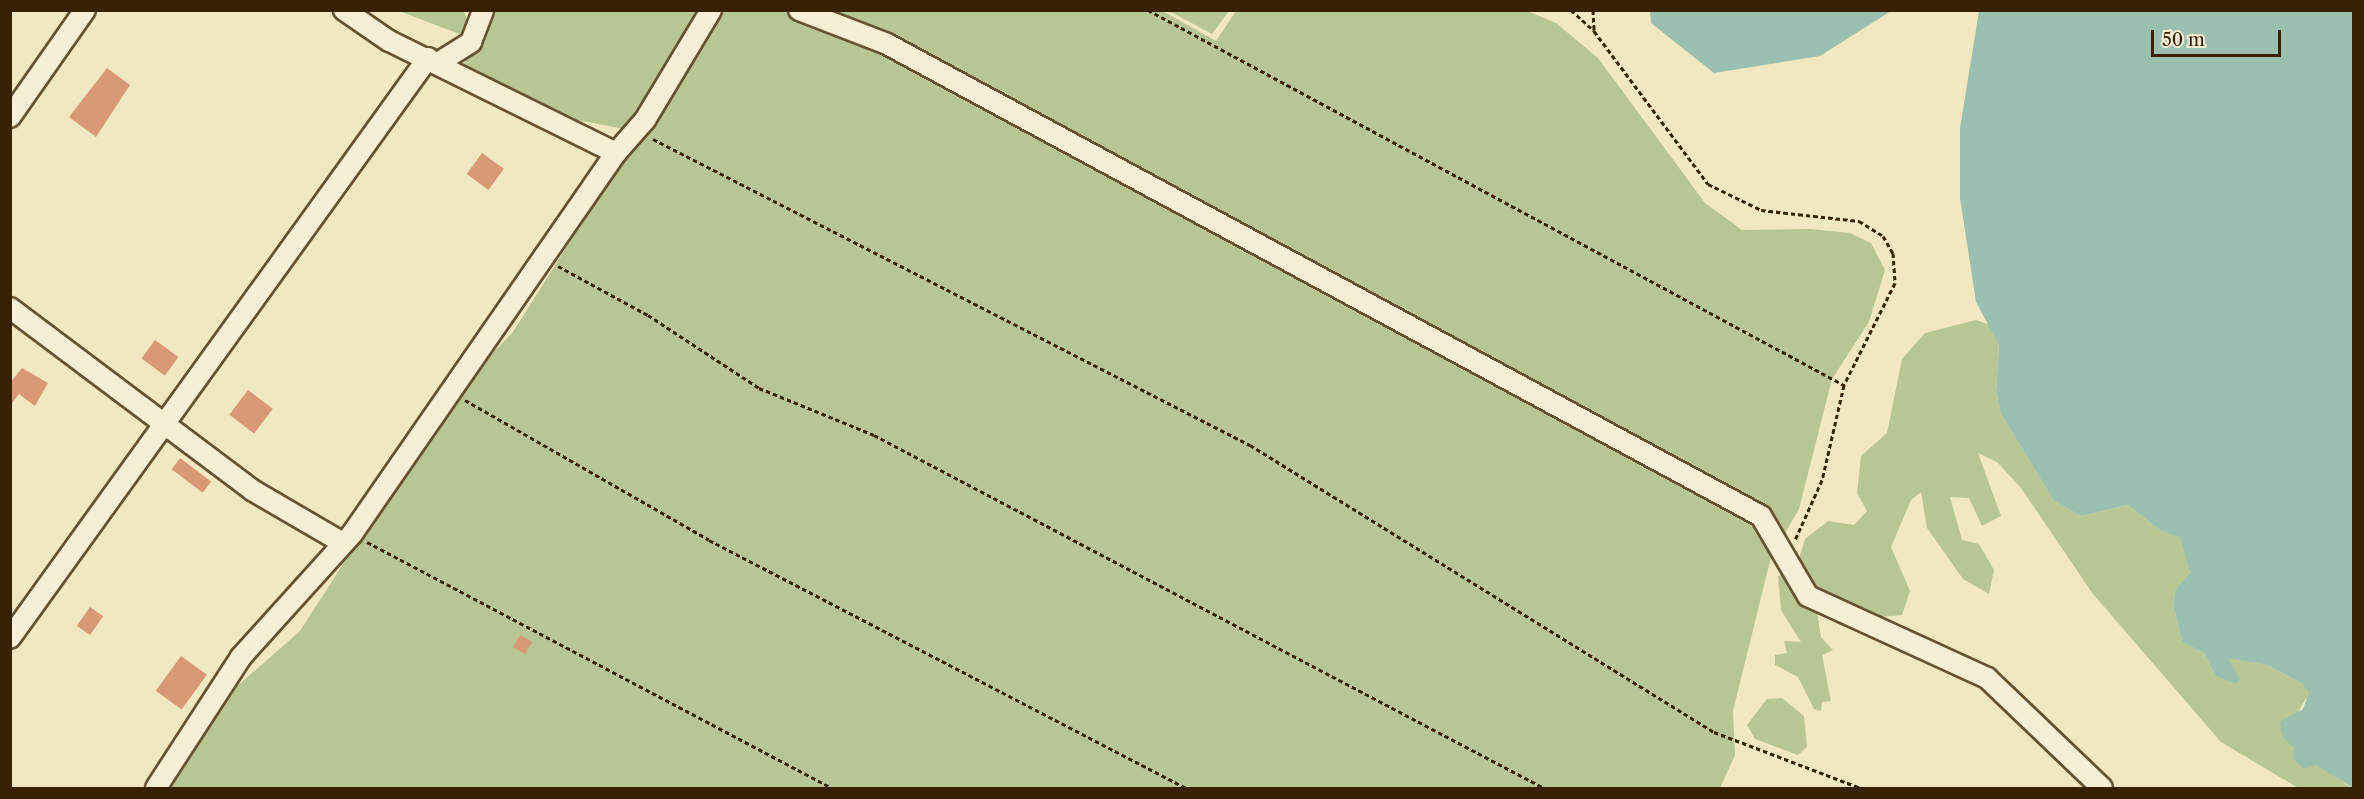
<!DOCTYPE html>
<html>
<head>
<meta charset="utf-8">
<style>
  body { margin:0 }
  #map { position:relative; width:2364px; height:799px; overflow:hidden; background:#f1e7c0; font-family:"Libre Caslon Text",serif }
  div>[style] { position:absolute }
  [style*='--x'] { left:calc(var(--x)*1px); top:calc(var(--y)*1px); width:calc(var(--w)*1px); rotate:calc(var(--a)*1deg) }
  .green>* { inset:0; background:#b8c694 }
  .water>* { inset:0; background:#9bc0af }
  .building>* { inset:0; background:#d89a76; transform-origin:0 0 }
  .path>* { height:3px; margin-top:-1.5px; transform-origin:0; background:repeating-linear-gradient(90deg,#382100 0 4.5px,transparent 0 7.5px) }
  .roads { filter:drop-shadow(2px 0 #665230) drop-shadow(-2px 0 #665230) drop-shadow(0 2px #665230) drop-shadow(0 -2px #665230) }
  .minor>* { height:20px; margin:-10px; padding:0 10px; transform-origin:10px; border-radius:10px; background:#f6efd6 }
  span { translate:-50% -50%; white-space:nowrap; text-align:center; line-height:1.15; -webkit-text-stroke:4.5px #f6efd6; paint-order:stroke }
  .frame { position:absolute; inset:0; border:12px solid #382100; pointer-events:none }
  .scale { position:absolute; left:2151px; top:30px; width:130px; height:27px; box-sizing:border-box; border:3px solid #382100; border-top:0; padding-left:8px; font-size:18px; line-height:21px; white-space:nowrap; color:#382100; -webkit-text-stroke:4px #f6efd6; paint-order:stroke }
</style>
</head>
<body>
<div id="map">
  <div class="green">
    <i style="clip-path:polygon(1161px 10px,1216px 41px,1236px 11px,1527px 11px,1556px 23px,1598px 58px,1705px 203px,1742px 230px,1810px 229px,1850px 233px,1871px 243px,1885px 270px,1869px 322px,1832px 379px,1799px 509px,1771px 557px,1733px 711px,1735px 755px,1720px 788px,156px 788px,210px 710px,300px 631px,451px 396px,513px 332px,639px 132px,562px 117px,464px 64px,483px 34px,489px 11px)"></i>
    <i style="clip-path:polygon(399px 11px,463px 11px,472px 28px,462px 35px)"></i>
    <i style="clip-path:polygon(1169px 11px,1229px 10px,1229px 11px,1212px 34px)"></i>
    <i style="clip-path:polygon(1976px 320px,1990px 325px,1999px 345px,1996px 391px,2001px 414px,2054px 501px,2081px 516px,2128px 505px,2161px 531px,2181px 536px,2190px 573px,2175px 590px,2173px 604px,2182px 642px,2204px 653px,2215px 675px,2239px 679px,2227px 657px,2267px 665px,2301px 683px,2310px 692px,2283px 737px,2351px 788px,2298px 788px,2221px 742px,2093px 594px,2021px 488px,1997px 462px,1978px 453px,2001px 516px,1982px 526px,1969px 498px,1950px 497px,1962px 540px,1979px 544px,1994px 570px,1989px 594px,1963px 579px,1927px 528px,1921px 492px,1911px 500px,1891px 547px,1910px 591px,1902px 615px,1871px 618px,1811px 587px,1797px 566px,1805px 539px,1828px 521px,1854px 525px,1867px 511px,1857px 493px,1861px 456px,1887px 433px,1902px 359px,1925px 333px)"></i>
    <i style="clip-path:polygon(1784px 574px,1817px 612px,1821px 637px,1833px 650px,1822px 655px,1831px 701px,1822px 702px,1821px 711px,1814px 709px,1798px 677px,1775px 665px,1775px 655px,1787px 653px,1784px 641px,1801px 642px,1781px 610px,1778px 576px)"></i>
    <i style="clip-path:polygon(1782px 698px,1804px 716px,1807px 747px,1798px 755px,1755px 739px,1747px 725px,1767px 699px)"></i>
  </div>
  <div class="water">
    <i style="clip-path:polygon(1650px 11px,1650px 10px,1891px 11px,1820px 56px,1714px 73px,1651px 23px)"></i>
    <i style="clip-path:polygon(1979px 11px,2353px 11px,2353px 788px,2316px 765px,2304px 769px,2293px 759px,2294px 748px,2283px 737px,2280px 722px,2303px 709px,2309px 692px,2301px 683px,2267px 665px,2228px 658px,2240px 679px,2235px 684px,2215px 675px,2204px 653px,2182px 642px,2173px 604px,2175px 590px,2190px 573px,2180px 537px,2161px 531px,2128px 505px,2081px 516px,2054px 501px,2001px 414px,1996px 391px,1999px 345px,1976px 302px,1960px 198px,1960px 128px)"></i>
  </div>
  <div class="building">
    <i style="clip-path:polygon(107px 68px,130px 85px,96px 137px,69px 117px)"></i>
    <i style="left:482px;top:153px;width:27px;height:26px;rotate:36deg"></i>
    <i style="left:155px;top:340px;width:29px;height:23px;rotate:36deg"></i>
    <i style="clip-path:polygon(22px 368px,48px 383px,35px 406px,19px 394px,10px 406px,10px 383px)"></i>
    <i style="left:248px;top:390px;width:31px;height:31px;rotate:37deg"></i>
    <i style="left:180px;top:458px;width:39px;height:14px;rotate:37deg"></i>
    <i style="left:90px;top:607px;width:16px;height:23px;rotate:35deg"></i>
    <i style="left:520px;top:635px;width:14px;height:14px;rotate:30deg"></i>
    <i style="left:181px;top:656px;width:32px;height:43px;rotate:36deg"></i>
  </div>
  <div class="path">
    <i style="--x:1148;--y:10;--w:791;--a:28.32"></i>
    <i style="--x:1571;--y:10;--w:31;--a:42"></i>
    <i style="--x:1594;--y:31;--w:191;--a:53.3"></i>
    <i style="--x:1708;--y:184;--w:59;--a:26.1"></i>
    <i style="--x:1761;--y:210;--w:99;--a:6.4"></i>
    <i style="--x:1859;--y:221;--w:28;--a:32"></i>
    <i style="--x:1883;--y:236;--w:20;--a:60"></i>
    <i style="--x:1893;--y:253;--w:30;--a:86"></i>
    <i style="--x:1895;--y:283;--w:114;--a:116.6"></i>
    <i style="--x:1844;--y:385;--w:98;--a:103"></i>
    <i style="--x:1822;--y:480;--w:66;--a:114.2"></i>
    <i style="--x:1593;--y:10;--w:20;--a:87"></i>
    <i style="--x:653;--y:139;--w:671;--a:27.14"></i>
    <i style="--x:1250;--y:445;--w:546;--a:31.74"></i>
    <i style="--x:1714;--y:732;--w:157;--a:20.9"></i>
    <i style="--x:558;--y:266;--w:102;--a:28.6"></i>
    <i style="--x:648;--y:315;--w:133;--a:33.3"></i>
    <i style="--x:759;--y:388;--w:124;--a:22.2"></i>
    <i style="--x:874;--y:435;--w:757;--a:27.78"></i>
    <i style="--x:465;--y:400;--w:281;--a:29.8"></i>
    <i style="--x:709;--y:540;--w:538;--a:27.47"></i>
    <i style="--x:367;--y:542;--w:526;--a:27.88"></i>
  </div>
  <div class="roads">
    <div class="minor">
      <i style="--x:799;--y:10;--w:94;--a:21.1"></i>
      <i style="--x:887;--y:44;--w:993;--a:28.37"></i>
      <i style="--x:1761;--y:516;--w:93;--a:59.6"></i>
      <i style="--x:1808;--y:596;--w:197;--a:24.6"></i>
      <i style="--x:1987;--y:678;--w:159;--a:43.7"></i>
      <i style="--x:438;--y:63;--w:39;--a:-32"></i>
      <i style="--x:471;--y:42;--w:34;--a:-69"></i>
      <i style="--x:10;--y:117;--w:131;--a:-55"></i>
      <i style="--x:616;--y:153;--w:44;--a:-48.7"></i>
      <i style="--x:645;--y:120;--w:128;--a:-59"></i>
      <i style="--x:10;--y:308;--w:303;--a:36.9"></i>
      <i style="--x:252;--y:490;--w:105;--a:30.2"></i>
      <i style="--x:10;--y:638;--w:715;--a:-54.22"></i>
      <i style="--x:156;--y:788;--w:156;--a:-57"></i>
      <i style="--x:241;--y:657;--w:166;--a:-47.9"></i>
      <i style="--x:352;--y:534;--w:464;--a:-55.3"></i>
      <i style="--x:616;--y:153;--w:253;--a:-153.7"></i>
      <i style="--x:389;--y:41;--w:55;--a:-145.4"></i>
    </div>
  </div>
  <div class="frame"></div>
  <div class="scale">50 m</div>
</div>
</body>
</html>
